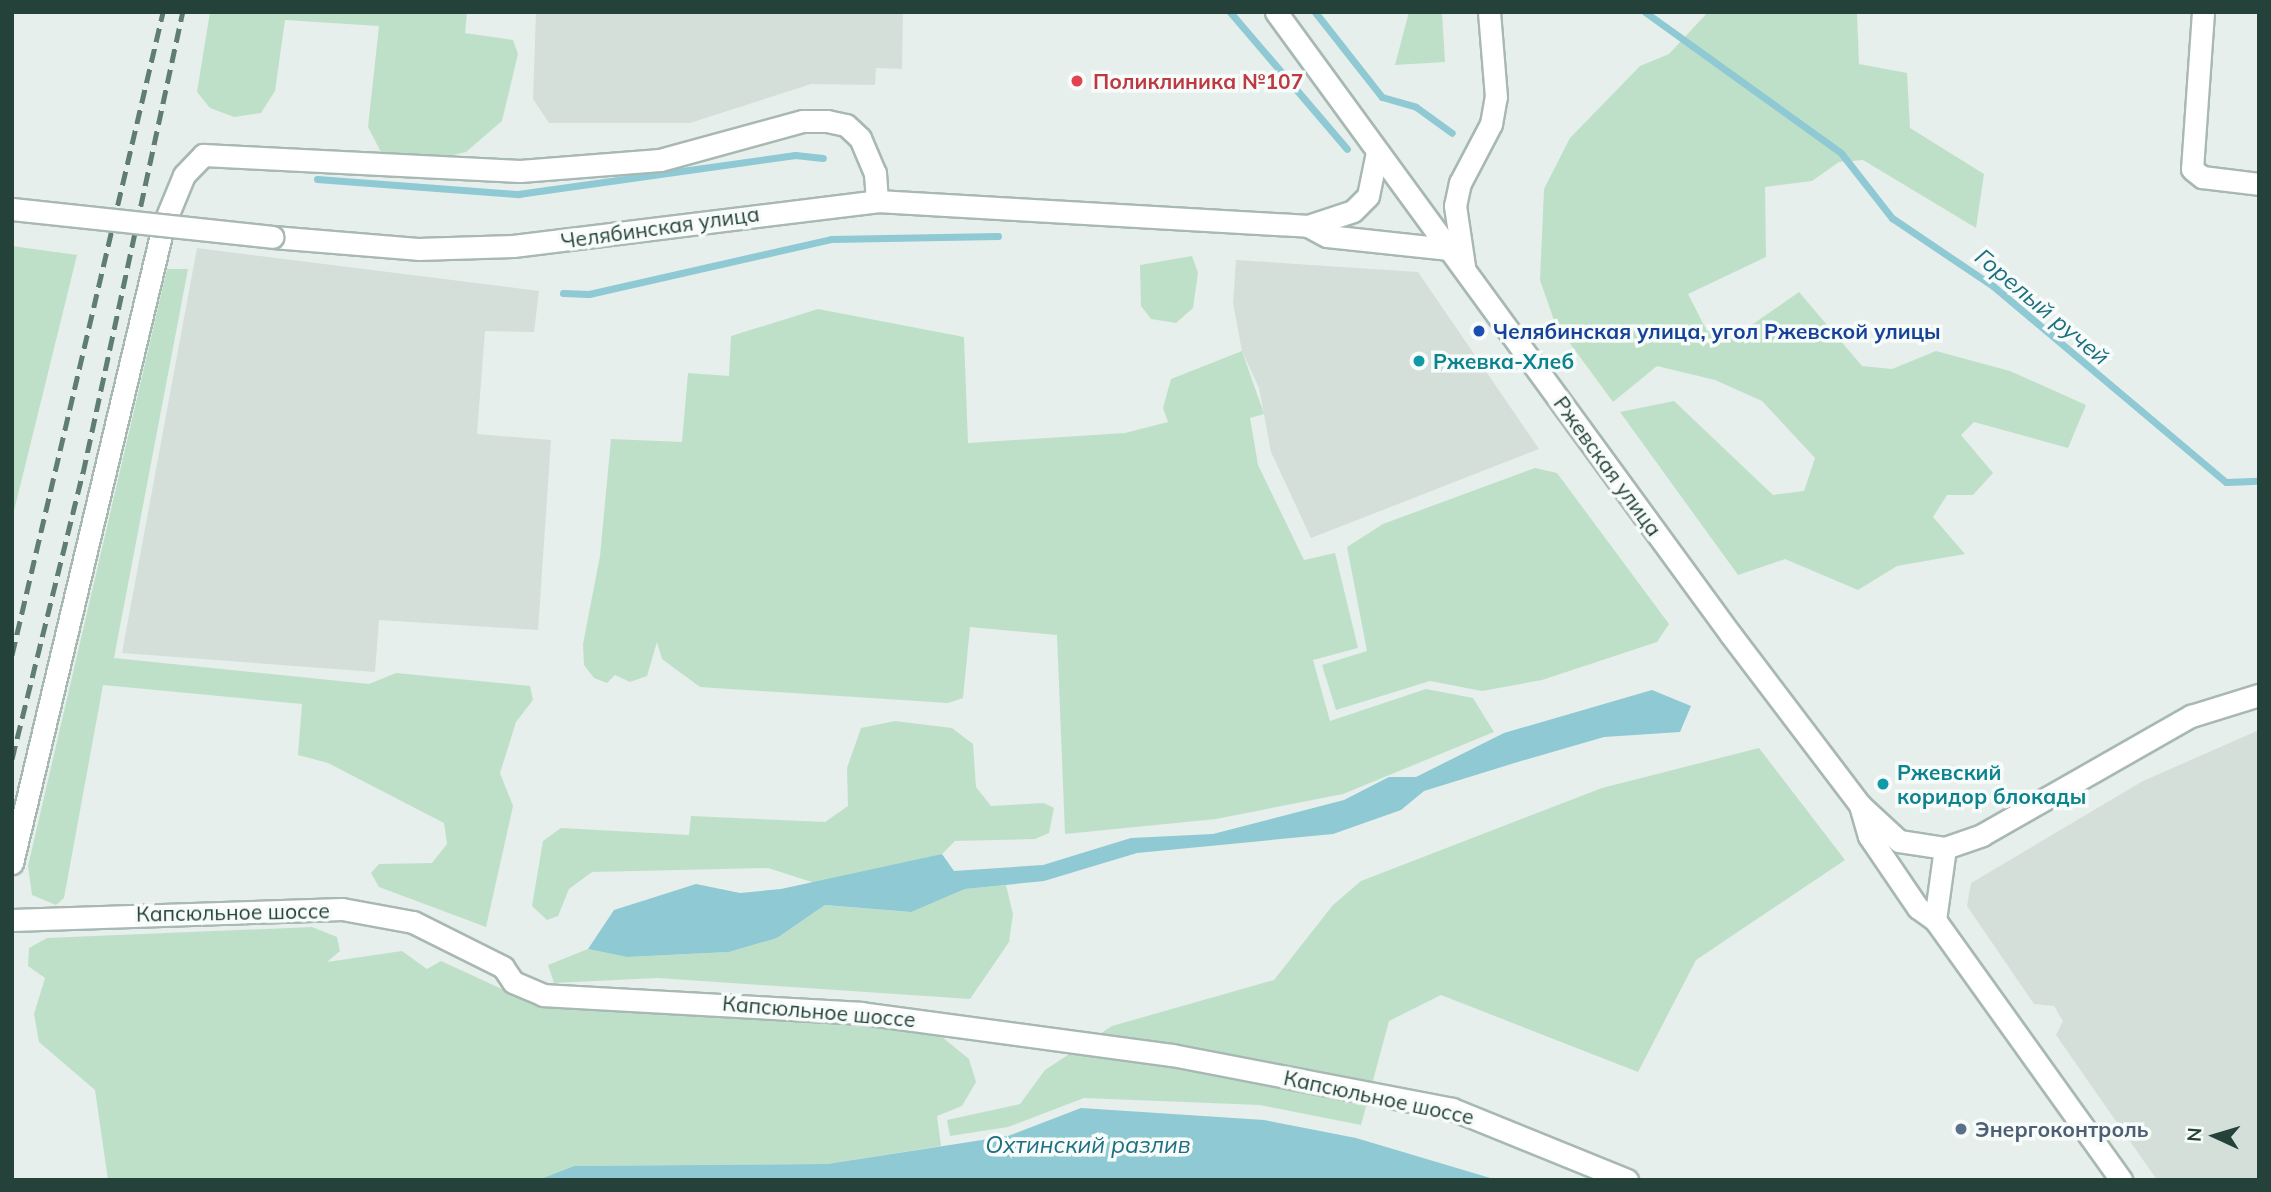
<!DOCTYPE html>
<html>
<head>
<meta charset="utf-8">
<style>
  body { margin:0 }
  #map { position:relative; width:2271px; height:1192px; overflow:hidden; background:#e6efeb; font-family:Mulish,sans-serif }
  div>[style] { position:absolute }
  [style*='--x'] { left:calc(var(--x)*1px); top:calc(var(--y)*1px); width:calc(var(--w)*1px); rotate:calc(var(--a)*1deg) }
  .built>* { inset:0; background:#d4dfda }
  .green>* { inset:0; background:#bfe0c8 }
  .water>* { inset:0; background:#8ec9d4 }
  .stream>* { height:7px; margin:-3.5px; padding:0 3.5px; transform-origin:3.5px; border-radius:3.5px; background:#8ec9d4 }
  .roads { filter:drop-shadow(2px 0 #a8b8b2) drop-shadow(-2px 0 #a8b8b2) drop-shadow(0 2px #a8b8b2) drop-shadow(0 -2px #a8b8b2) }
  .minor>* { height:21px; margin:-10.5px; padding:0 10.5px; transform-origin:10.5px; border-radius:10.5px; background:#fff }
  .tertiary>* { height:21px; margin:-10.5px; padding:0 10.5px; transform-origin:10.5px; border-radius:10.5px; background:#fff }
  .secondary>* { height:21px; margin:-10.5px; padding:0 10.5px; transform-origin:10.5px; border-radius:10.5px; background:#fff }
  .rail>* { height:5px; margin-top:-2.5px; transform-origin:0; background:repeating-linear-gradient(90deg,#5f7d75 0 14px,transparent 0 21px) }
  .bridges { filter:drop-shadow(2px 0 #a8b8b2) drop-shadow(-2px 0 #a8b8b2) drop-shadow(0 2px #a8b8b2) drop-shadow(0 -2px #a8b8b2) }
  .tertiary-bridge>* { height:21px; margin:-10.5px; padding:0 10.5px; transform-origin:10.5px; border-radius:10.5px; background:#fff }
  .dots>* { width:19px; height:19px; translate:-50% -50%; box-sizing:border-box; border:4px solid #f7fbf9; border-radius:50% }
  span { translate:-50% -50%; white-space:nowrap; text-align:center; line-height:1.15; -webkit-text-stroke:7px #f7fbf9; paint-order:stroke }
  .health-label { font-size:21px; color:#be3a42; font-weight:700 }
  .left { translate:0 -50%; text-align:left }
  .street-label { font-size:21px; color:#24423a }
  .transit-label { font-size:21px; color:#164399; font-weight:700 }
  .culture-label { font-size:21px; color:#0d838f; font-weight:700 }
  .service-label { font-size:21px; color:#4e5e75; font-weight:700 }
  .water-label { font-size:23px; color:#1c6f80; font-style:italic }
  .frame { position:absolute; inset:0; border:14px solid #24423a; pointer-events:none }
  .north { position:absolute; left:2180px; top:1101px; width:70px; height:70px; -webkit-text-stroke:5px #f7fbf9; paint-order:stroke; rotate:274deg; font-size:19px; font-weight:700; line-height:28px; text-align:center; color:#24423a }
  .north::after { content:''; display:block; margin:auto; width:24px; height:32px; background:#24423a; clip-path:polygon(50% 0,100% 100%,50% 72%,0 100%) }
</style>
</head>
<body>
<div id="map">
  <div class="built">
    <i style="clip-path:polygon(536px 12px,903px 12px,902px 69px,876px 68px,875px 85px,811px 84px,690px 123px,549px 123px,533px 99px)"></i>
    <i style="clip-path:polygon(197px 248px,539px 291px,534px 332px,485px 331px,477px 434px,551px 440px,538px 630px,379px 620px,375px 672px,122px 653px)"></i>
    <i style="clip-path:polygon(1236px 260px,1418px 272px,1539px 449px,1311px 538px,1271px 452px,1259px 388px,1242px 351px,1233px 303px)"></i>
    <i style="clip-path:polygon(2259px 730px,2259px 1180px,2157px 1180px,2056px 1035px,2063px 1021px,2054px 1006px,2034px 1004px,1967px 906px,1971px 883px,2143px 781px)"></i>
  </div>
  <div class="green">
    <i style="clip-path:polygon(210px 12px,467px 12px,465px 33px,513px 40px,518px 54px,502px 121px,466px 152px,430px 160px,383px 156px,368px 127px,379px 26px,285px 20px,275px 91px,261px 113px,234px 117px,210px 108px,197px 92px)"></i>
    <i style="clip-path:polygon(1409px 12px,1442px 12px,1445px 62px,1395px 65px)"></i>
    <i style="clip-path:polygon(1708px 12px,1857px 12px,1859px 64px,1907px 73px,1910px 128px,1984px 174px,1976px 228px,1863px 160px,1839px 162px,1812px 181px,1765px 187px,1766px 257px,1688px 294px,1707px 331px,1743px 331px,1799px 292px,1862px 366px,1892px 369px,1936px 351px,2010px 371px,2086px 405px,2068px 448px,1974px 422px,1961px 435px,1993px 473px,1973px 495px,1947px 495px,1933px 517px,1965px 554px,1897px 566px,1858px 590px,1785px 559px,1738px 575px,1620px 412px,1674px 401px,1773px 495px,1804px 491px,1815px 458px,1762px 401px,1715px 380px,1657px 366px,1613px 402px,1555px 323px,1540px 280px,1544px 189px,1570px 138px,1640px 66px,1669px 54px)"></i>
    <i style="clip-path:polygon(12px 246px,77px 255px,12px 519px)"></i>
    <i style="clip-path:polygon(1192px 256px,1198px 273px,1193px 308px,1176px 323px,1151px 319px,1141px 306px,1140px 265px)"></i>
    <i style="clip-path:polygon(167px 269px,188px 269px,114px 658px,369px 684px,396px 673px,530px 686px,533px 700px,516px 722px,500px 773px,513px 806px,486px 927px,379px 887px,371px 873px,379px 864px,432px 863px,447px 844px,444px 823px,328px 763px,298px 755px,302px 704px,103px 685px,64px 898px,56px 905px,32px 895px,28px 866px)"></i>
    <i style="clip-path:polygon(818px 309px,964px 337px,968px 443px,1125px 433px,1168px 422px,1163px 408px,1171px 379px,1242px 351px,1264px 414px,1250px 418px,1258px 465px,1304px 560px,1335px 553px,1358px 648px,1313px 660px,1330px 721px,1426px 689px,1473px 698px,1494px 732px,1343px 794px,1216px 819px,1065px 834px,1057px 635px,970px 627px,963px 698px,948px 703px,700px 687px,662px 659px,657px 642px,647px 676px,630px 682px,615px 675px,607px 683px,594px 678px,584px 665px,583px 644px,600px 556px,611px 439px,682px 442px,688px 373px,729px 376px,731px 336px)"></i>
    <i style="clip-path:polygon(1535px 468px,1557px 473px,1669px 624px,1657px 642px,1542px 680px,1482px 691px,1430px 681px,1336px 710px,1322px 665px,1367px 651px,1347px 547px,1383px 524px)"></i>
    <i style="clip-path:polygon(895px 721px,952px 728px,973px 744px,976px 787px,991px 806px,1044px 803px,1054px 808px,1049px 833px,1035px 839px,955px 841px,942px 854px,818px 884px,768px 868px,592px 872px,569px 889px,558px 916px,547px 920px,532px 906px,543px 841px,561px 828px,689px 835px,691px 816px,825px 822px,848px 806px,847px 768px,861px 728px)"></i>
    <i style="clip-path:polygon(1759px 748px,1845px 860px,1696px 960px,1638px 1072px,1441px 995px,1389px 1021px,1361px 1125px,1260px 1105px,1084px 1098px,1008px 1127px,950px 1136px,947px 1120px,1020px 1104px,1045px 1070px,1112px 1026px,1274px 980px,1333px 905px,1361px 881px,1602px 788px)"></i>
    <i style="clip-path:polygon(1006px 885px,1013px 914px,1009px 942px,970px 999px,658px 978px,554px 983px,548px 965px,588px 949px,627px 957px,729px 952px,777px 938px,825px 905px,910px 912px,965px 889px)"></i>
    <i style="clip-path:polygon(312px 927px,337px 937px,340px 951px,327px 962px,402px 951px,427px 969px,441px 961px,528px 1001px,566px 1009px,931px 1028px,969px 1059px,976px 1082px,962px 1106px,937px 1116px,941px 1146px,827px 1164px,574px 1166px,538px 1180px,108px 1180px,95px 1090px,39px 1042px,34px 1014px,45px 978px,28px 966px,29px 948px,47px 938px)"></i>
  </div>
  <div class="water">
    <i style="clip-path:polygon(1652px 690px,1691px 706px,1680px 732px,1604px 737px,1521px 761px,1424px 791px,1401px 810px,1333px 834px,1137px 853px,1044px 881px,965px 889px,911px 912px,825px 905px,777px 938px,729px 952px,627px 957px,588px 949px,614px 910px,696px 884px,740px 893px,781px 889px,942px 854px,954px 871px,1043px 865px,1131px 838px,1213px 834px,1344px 800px,1389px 777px,1416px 777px,1504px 733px)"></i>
    <i style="clip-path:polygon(1081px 1108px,1264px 1120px,1356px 1138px,1497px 1180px,538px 1180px,574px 1166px,827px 1164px,1008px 1136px)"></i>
  </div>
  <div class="stream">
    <i style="--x:1230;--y:12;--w:180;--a:49.5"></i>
    <i style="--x:1315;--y:12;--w:108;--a:51.8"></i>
    <i style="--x:1382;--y:97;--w:35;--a:16"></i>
    <i style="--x:1416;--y:107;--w:44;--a:35.8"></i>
    <i style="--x:1645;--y:12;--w:241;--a:35.7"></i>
    <i style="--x:1841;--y:153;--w:83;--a:51.9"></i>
    <i style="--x:1892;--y:218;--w:122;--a:34"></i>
    <i style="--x:1993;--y:286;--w:304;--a:40.1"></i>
    <i style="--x:2226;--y:482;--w:33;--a:-2"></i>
    <i style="--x:317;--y:179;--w:202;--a:4.3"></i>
    <i style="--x:518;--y:194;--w:280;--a:-8"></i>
    <i style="--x:795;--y:155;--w:28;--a:6"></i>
    <i style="--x:563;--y:293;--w:26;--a:2"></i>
    <i style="--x:589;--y:294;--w:248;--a:-12.8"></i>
    <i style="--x:831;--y:239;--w:167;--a:-1"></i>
  </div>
  <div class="roads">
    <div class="minor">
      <i style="--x:2203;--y:12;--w:157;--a:94"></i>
      <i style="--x:2192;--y:169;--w:13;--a:39"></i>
      <i style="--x:2202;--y:177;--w:57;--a:7"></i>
      <i style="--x:1860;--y:805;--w:32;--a:74"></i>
      <i style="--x:1869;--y:836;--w:87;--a:55.8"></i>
      <i style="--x:1918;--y:908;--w:21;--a:35"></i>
      <i style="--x:1935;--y:920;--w:320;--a:54.4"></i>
      <i style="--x:12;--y:863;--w:655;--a:-76.66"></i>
      <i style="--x:163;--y:226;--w:55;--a:-67.6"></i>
      <i style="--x:184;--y:175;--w:28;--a:-46"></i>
      <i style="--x:203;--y:155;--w:317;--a:2.9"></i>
      <i style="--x:520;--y:171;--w:140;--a:-4.5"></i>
      <i style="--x:660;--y:160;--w:148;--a:-15.3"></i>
      <i style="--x:803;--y:121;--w:24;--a:0"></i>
      <i style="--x:827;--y:121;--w:19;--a:12"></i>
      <i style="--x:846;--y:125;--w:19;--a:43"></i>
      <i style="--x:860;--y:138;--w:38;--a:67"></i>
      <i style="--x:875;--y:173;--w:28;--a:86"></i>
      <i style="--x:12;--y:920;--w:330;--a:-1.9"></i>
      <i style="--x:342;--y:909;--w:72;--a:10.4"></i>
      <i style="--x:413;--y:922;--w:101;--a:26.6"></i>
      <i style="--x:503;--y:967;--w:18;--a:56"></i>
      <i style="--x:513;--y:982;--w:33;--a:23"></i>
      <i style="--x:543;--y:995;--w:319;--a:3.2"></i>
      <i style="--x:861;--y:1013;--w:314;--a:7.7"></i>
      <i style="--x:1172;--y:1055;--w:285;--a:10.9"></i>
      <i style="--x:1452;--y:1109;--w:189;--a:22.1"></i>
      <i style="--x:1935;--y:920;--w:73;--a:-82.1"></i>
    </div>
    <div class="tertiary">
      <i style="--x:1308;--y:226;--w:47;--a:-18.4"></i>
      <i style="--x:1353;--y:211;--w:21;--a:-45"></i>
      <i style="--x:1368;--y:196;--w:45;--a:-78.4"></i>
      <i style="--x:273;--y:237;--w:145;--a:4.7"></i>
      <i style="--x:418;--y:249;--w:95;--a:-1.8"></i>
      <i style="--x:513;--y:246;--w:367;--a:-7"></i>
      <i style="--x:877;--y:201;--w:432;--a:3.3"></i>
      <i style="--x:1308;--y:226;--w:21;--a:28"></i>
      <i style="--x:1327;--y:236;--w:123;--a:6.1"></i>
    </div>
    <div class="secondary">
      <i style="--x:1276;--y:12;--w:771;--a:53.86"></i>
      <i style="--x:1731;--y:635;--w:213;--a:52.8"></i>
      <i style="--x:1860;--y:805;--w:53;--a:42.7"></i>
      <i style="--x:1899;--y:841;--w:47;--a:8.7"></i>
      <i style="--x:1945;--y:848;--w:39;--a:-19"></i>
      <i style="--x:1982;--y:835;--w:241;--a:-29.7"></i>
      <i style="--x:2191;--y:716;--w:71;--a:-17.2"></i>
      <i style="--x:1464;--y:266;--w:61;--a:-98.5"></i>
      <i style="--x:1455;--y:206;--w:24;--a:-78"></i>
      <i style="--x:1460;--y:183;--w:67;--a:-62.3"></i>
      <i style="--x:1491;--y:124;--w:27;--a:-80"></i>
      <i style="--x:1496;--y:97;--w:85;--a:-94.7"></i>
    </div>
  </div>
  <div class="rail">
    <i style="--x:12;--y:655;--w:660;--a:-76.78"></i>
    <i style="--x:12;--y:759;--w:295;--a:-76.1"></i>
    <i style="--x:83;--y:473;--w:472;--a:-77.8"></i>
  </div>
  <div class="bridges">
    <div class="tertiary-bridge">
      <i style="--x:12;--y:209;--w:262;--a:6.1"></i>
    </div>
  </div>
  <div class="dots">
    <i style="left:1077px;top:81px;background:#e0444e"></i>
    <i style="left:1479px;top:331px;background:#1a4fb4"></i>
    <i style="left:1419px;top:361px;background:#0f9aa8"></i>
    <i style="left:1883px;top:784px;background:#0f9aa8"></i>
    <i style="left:1961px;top:1129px;background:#5c6f8a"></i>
  </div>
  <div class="health-label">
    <span class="left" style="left:1093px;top:81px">Поликлиника №107</span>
  </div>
  <div class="street-label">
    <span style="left:660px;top:227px;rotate:-8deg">Челябинская улица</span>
    <span style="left:1608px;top:466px;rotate:54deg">Ржевская улица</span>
    <span style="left:233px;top:912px;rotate:-1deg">Капсюльное шоссе</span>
    <span style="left:819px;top:1011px;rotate:5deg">Капсюльное шоссе</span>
    <span style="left:1379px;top:1097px;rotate:12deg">Капсюльное шоссе</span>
  </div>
  <div class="transit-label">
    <span class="left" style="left:1493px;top:331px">Челябинская улица, угол Ржевской улицы</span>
  </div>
  <div class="culture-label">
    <span class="left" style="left:1433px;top:361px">Ржевка-Хлеб</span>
    <span class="left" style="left:1897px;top:784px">Ржевский<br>коридор блокады</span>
  </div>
  <div class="service-label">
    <span class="left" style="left:1975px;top:1129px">Энергоконтроль</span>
  </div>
  <div class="water-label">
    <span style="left:2042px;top:307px;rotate:40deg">Горелый ручей</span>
    <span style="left:1088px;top:1145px">Охтинский разлив</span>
  </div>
  <div class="frame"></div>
  <div class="north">N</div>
</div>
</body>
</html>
